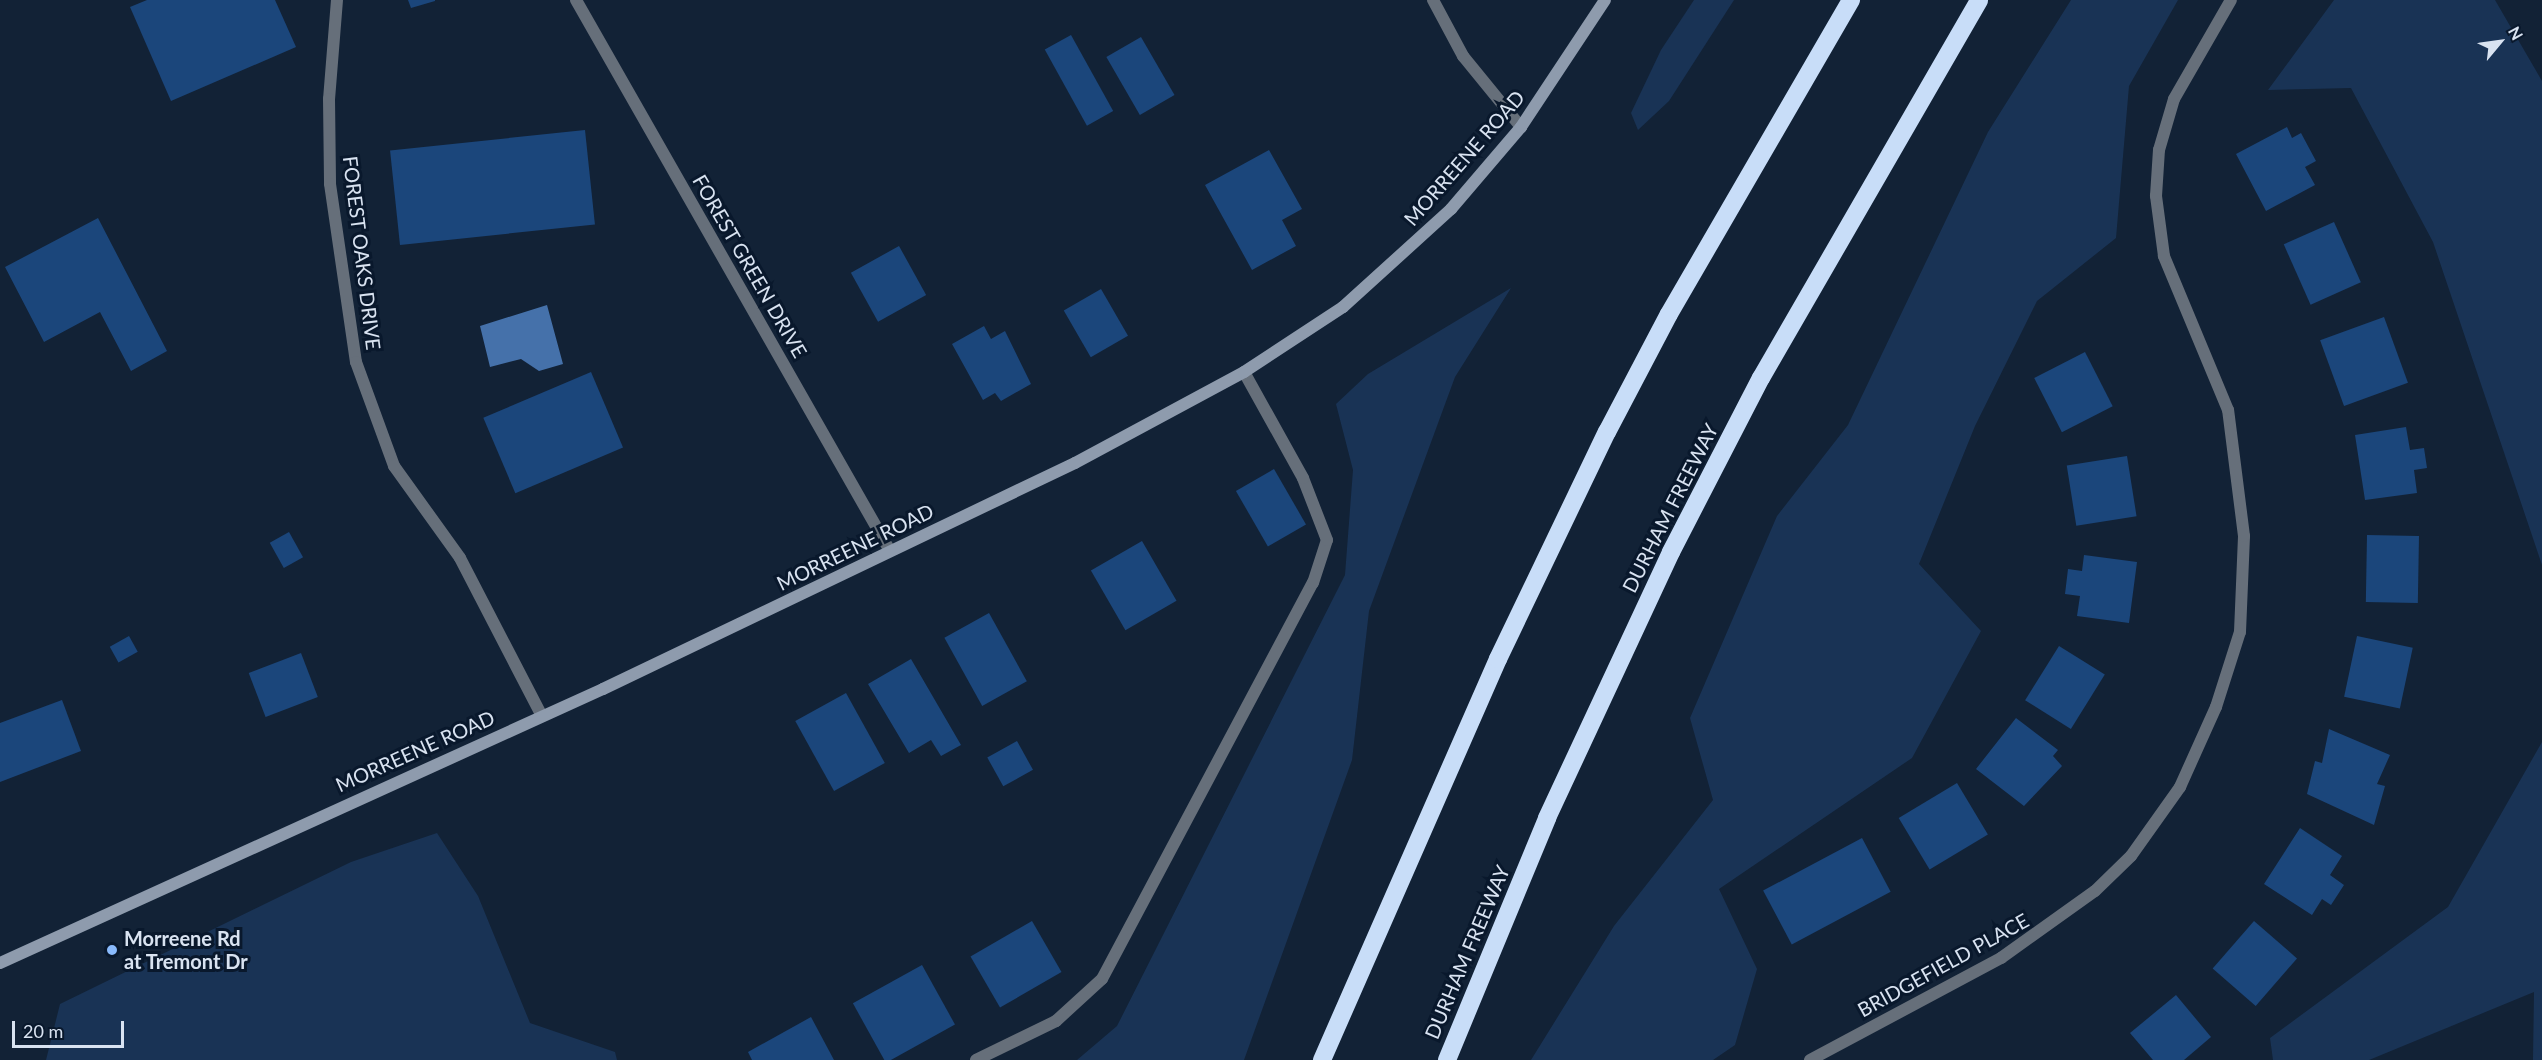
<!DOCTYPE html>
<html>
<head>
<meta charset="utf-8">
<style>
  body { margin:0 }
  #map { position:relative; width:2542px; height:1060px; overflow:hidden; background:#122236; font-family:Lato,sans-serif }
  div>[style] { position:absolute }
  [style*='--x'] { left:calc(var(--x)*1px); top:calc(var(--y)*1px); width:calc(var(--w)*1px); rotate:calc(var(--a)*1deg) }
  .green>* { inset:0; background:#193355 }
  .water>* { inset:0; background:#4571aa }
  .building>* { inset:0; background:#1b467b; transform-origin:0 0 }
  .street>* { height:12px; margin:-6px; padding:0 6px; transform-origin:6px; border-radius:6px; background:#666f7a }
  .secondary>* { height:12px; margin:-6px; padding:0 6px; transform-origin:6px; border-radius:6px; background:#8e9bad }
  .highway>* { height:18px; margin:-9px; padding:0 9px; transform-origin:9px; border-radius:9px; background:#c8ddf8 }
  .dots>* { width:16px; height:16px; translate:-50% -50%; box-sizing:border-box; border:3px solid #09182c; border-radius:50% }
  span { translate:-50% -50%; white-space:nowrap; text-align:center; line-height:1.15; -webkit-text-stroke:6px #09182c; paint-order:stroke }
  .street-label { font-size:20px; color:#d9e3f1 }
  .poi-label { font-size:20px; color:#d9e3f1; font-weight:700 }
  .left { translate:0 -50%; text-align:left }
  .north { position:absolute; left:2470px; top:12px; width:60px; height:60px; -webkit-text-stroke:4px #09182c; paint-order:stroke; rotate:61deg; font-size:16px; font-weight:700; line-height:24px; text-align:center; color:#d9e3f1 }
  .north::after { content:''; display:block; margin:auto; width:21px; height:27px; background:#d9e3f1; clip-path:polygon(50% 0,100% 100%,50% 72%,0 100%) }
  .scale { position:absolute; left:12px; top:1021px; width:112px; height:27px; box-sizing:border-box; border:3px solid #d9e3f1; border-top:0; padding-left:8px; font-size:18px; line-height:21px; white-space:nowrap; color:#d9e3f1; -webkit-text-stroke:4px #09182c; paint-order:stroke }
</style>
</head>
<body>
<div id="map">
  <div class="green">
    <i style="clip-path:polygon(1694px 0,1734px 0,1669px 101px,1638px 130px,1631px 113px,1661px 50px)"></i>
    <i style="clip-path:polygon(2071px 0,2178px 0,2129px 86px,2116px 238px,2037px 301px,1975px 426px,1919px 564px,1981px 631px,1912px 758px,1719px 889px,1757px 969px,1735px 1045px,1713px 1060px,1531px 1060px,1614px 926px,1713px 800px,1690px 718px,1777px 516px,1848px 425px,1988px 132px)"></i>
    <i style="clip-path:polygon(2334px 0,2495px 0,2542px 81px,2542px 565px,2433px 242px,2351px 88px,2268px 90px)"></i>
    <i style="clip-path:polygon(1511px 288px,1455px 377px,1369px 611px,1352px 760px,1244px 1060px,1077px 1060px,1117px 1026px,1345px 575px,1353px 470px,1336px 404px,1368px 374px)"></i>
    <i style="clip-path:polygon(2542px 742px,2542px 1060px,2533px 1060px,2534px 992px,2369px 1060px,2273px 1060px,2270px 1038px,2448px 907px)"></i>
    <i style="clip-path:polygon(437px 833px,478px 896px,530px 1023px,615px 1052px,617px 1060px,46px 1060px,60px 1004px,351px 862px)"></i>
  </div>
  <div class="water">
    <i style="clip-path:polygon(547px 305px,563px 364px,539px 371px,521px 359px,490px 367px,480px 326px)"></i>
  </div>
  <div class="building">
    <i style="clip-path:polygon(147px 0,275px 0,296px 47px,171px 101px,130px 7px)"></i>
    <i style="clip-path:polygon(408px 0,435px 0,435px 1px,411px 8px)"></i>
    <i style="left:1071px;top:35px;width:87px;height:30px;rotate:61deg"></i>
    <i style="left:1141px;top:37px;width:67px;height:40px;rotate:60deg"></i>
    <i style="clip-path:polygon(2287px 127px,2292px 138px,2301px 133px,2316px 161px,2305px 167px,2315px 185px,2266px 211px,2236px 154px)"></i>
    <i style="left:585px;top:130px;width:95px;height:196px;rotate:84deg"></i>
    <i style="clip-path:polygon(1269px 150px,1302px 209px,1282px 220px,1296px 246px,1252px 270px,1205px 185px)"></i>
    <i style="clip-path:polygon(98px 218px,167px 351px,131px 371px,100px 312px,44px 342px,5px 267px)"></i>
    <i style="left:2334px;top:222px;width:66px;height:55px;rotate:66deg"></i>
    <i style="left:899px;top:246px;width:56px;height:55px;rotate:61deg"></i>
    <i style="left:1101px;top:289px;width:54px;height:43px;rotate:60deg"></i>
    <i style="left:2384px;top:317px;width:70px;height:68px;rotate:70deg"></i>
    <i style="clip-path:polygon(984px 326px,991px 339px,1005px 331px,1031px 384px,1001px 401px,995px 393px,983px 400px,952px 344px)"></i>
    <i style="left:2085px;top:352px;width:61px;height:57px;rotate:63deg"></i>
    <i style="left:591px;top:372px;width:82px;height:117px;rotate:67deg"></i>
    <i style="clip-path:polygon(2406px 427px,2410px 450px,2424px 448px,2427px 468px,2414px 470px,2417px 493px,2365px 500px,2355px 435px)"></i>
    <i style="left:2127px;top:456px;width:61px;height:61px;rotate:81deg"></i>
    <i style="left:1274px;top:469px;width:64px;height:44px;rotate:60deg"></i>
    <i style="left:289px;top:532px;width:29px;height:22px;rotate:61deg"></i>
    <i style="left:2367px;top:535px;width:52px;height:67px;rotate:1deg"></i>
    <i style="left:1142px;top:541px;width:69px;height:59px;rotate:60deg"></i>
    <i style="clip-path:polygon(2084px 555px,2137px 562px,2129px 623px,2077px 616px,2080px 596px,2065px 594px,2068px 569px,2082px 571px)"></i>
    <i style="left:989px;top:613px;width:78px;height:51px;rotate:61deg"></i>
    <i style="left:129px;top:636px;width:18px;height:22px;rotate:61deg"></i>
    <i style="left:2357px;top:636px;width:57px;height:62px;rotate:12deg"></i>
    <i style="left:2059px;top:646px;width:54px;height:64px;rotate:32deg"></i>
    <i style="left:301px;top:653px;width:47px;height:56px;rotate:69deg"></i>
    <i style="clip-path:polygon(911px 659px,961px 745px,941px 756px,931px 740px,909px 753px,868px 684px)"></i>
    <i style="left:846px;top:693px;width:80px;height:58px;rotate:61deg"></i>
    <i style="clip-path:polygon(62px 700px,81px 751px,0 782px,0 723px)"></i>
    <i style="clip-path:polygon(2016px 718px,2058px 750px,2053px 756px,2062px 766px,2024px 806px,1976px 769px)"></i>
    <i style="clip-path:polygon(2329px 729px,2390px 755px,2377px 784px,2385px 786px,2374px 825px,2307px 794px,2315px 761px,2322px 763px)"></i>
    <i style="left:1017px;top:741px;width:33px;height:34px;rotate:61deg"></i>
    <i style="left:1957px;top:783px;width:60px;height:68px;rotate:59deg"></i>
    <i style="clip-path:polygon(2300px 828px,2342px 856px,2330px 875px,2344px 885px,2331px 905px,2322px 899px,2312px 915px,2264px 884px)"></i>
    <i style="left:1862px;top:838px;width:61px;height:112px;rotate:62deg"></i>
    <i style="left:1032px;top:921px;width:59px;height:71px;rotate:60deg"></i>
    <i style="left:2254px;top:921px;width:57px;height:63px;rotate:41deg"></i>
    <i style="left:922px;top:965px;width:68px;height:79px;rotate:61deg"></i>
    <i style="clip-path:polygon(2176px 995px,2211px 1037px,2184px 1060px,2153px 1060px,2130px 1033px)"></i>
    <i style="clip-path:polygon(811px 1017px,834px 1060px,752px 1060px,748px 1052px)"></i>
  </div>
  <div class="street">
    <i style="--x:337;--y:0;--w:99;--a:94.6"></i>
    <i style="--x:329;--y:99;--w:85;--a:89.3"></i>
    <i style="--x:330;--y:184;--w:180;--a:81.7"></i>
    <i style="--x:356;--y:362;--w:111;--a:69.9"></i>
    <i style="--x:394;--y:466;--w:113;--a:54.3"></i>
    <i style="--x:460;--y:558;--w:178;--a:62.6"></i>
    <i style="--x:576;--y:0;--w:634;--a:60.32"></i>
    <i style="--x:1433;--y:0;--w:64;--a:61.8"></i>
    <i style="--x:1463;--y:56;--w:92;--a:50.8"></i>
    <i style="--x:976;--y:1060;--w:89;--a:-26"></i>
    <i style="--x:1056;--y:1021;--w:62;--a:-42.4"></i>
    <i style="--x:1102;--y:979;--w:449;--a:-62"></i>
    <i style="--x:1313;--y:583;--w:45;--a:-72"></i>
    <i style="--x:1327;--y:540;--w:66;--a:-111.2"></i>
    <i style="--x:1303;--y:478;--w:121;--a:-119.1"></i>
    <i style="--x:1810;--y:1060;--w:217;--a:-28.1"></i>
    <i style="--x:2001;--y:958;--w:115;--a:-35.5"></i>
    <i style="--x:2095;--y:891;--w:50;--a:-44.2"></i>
    <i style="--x:2131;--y:856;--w:85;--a:-54.6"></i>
    <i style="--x:2180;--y:787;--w:88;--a:-65.8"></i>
    <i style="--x:2216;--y:707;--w:79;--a:-72.3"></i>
    <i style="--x:2240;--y:632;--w:96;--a:-87.6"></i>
    <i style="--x:2244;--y:536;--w:127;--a:-97.2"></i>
    <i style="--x:2228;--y:410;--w:167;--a:-112.6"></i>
    <i style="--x:2164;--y:256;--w:61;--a:-97.6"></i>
    <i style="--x:2156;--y:196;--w:46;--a:-86.3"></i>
    <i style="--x:2159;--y:150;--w:53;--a:-73.6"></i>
    <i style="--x:2174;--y:99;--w:114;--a:-60.1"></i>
  </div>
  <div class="secondary">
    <i style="--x:0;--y:963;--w:662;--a:-24.44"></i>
    <i style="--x:603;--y:689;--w:523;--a:-25.59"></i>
    <i style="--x:1075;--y:463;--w:192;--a:-28.3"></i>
    <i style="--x:1244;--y:372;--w:118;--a:-33.3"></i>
    <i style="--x:1343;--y:307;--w:146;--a:-42.2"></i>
    <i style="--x:1451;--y:209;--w:108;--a:-49.5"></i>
    <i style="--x:1521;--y:127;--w:152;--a:-56.5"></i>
  </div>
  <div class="highway">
    <i style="--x:1322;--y:1060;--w:438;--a:-66.3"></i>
    <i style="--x:1498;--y:659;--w:252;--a:-64.4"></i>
    <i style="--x:1607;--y:432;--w:133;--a:-62.3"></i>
    <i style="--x:1669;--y:314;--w:363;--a:-59.9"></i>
    <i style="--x:1447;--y:1060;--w:262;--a:-67.5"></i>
    <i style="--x:1547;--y:818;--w:293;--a:-65"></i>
    <i style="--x:1671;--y:552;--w:196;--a:-62.7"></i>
    <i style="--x:1761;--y:378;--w:436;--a:-60"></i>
  </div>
  <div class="dots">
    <i style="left:112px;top:950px;background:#89bafc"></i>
  </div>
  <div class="street-label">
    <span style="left:1464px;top:158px;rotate:-49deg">MORREENE ROAD</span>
    <span style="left:362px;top:253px;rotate:83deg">FOREST OAKS DRIVE</span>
    <span style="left:750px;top:266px;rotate:60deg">FOREST GREEN DRIVE</span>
    <span style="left:1670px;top:508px;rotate:-63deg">DURHAM FREEWAY</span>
    <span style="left:855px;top:547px;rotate:-26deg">MORREENE ROAD</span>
    <span style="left:415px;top:751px;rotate:-24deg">MORREENE ROAD</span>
    <span style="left:1467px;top:952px;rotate:-67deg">DURHAM FREEWAY</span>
    <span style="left:1943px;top:965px;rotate:-29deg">BRIDGEFIELD PLACE</span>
  </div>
  <div class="poi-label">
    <span class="left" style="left:124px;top:950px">Morreene Rd<br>at Tremont Dr</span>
  </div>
  <div class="north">N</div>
  <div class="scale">20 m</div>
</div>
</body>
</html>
